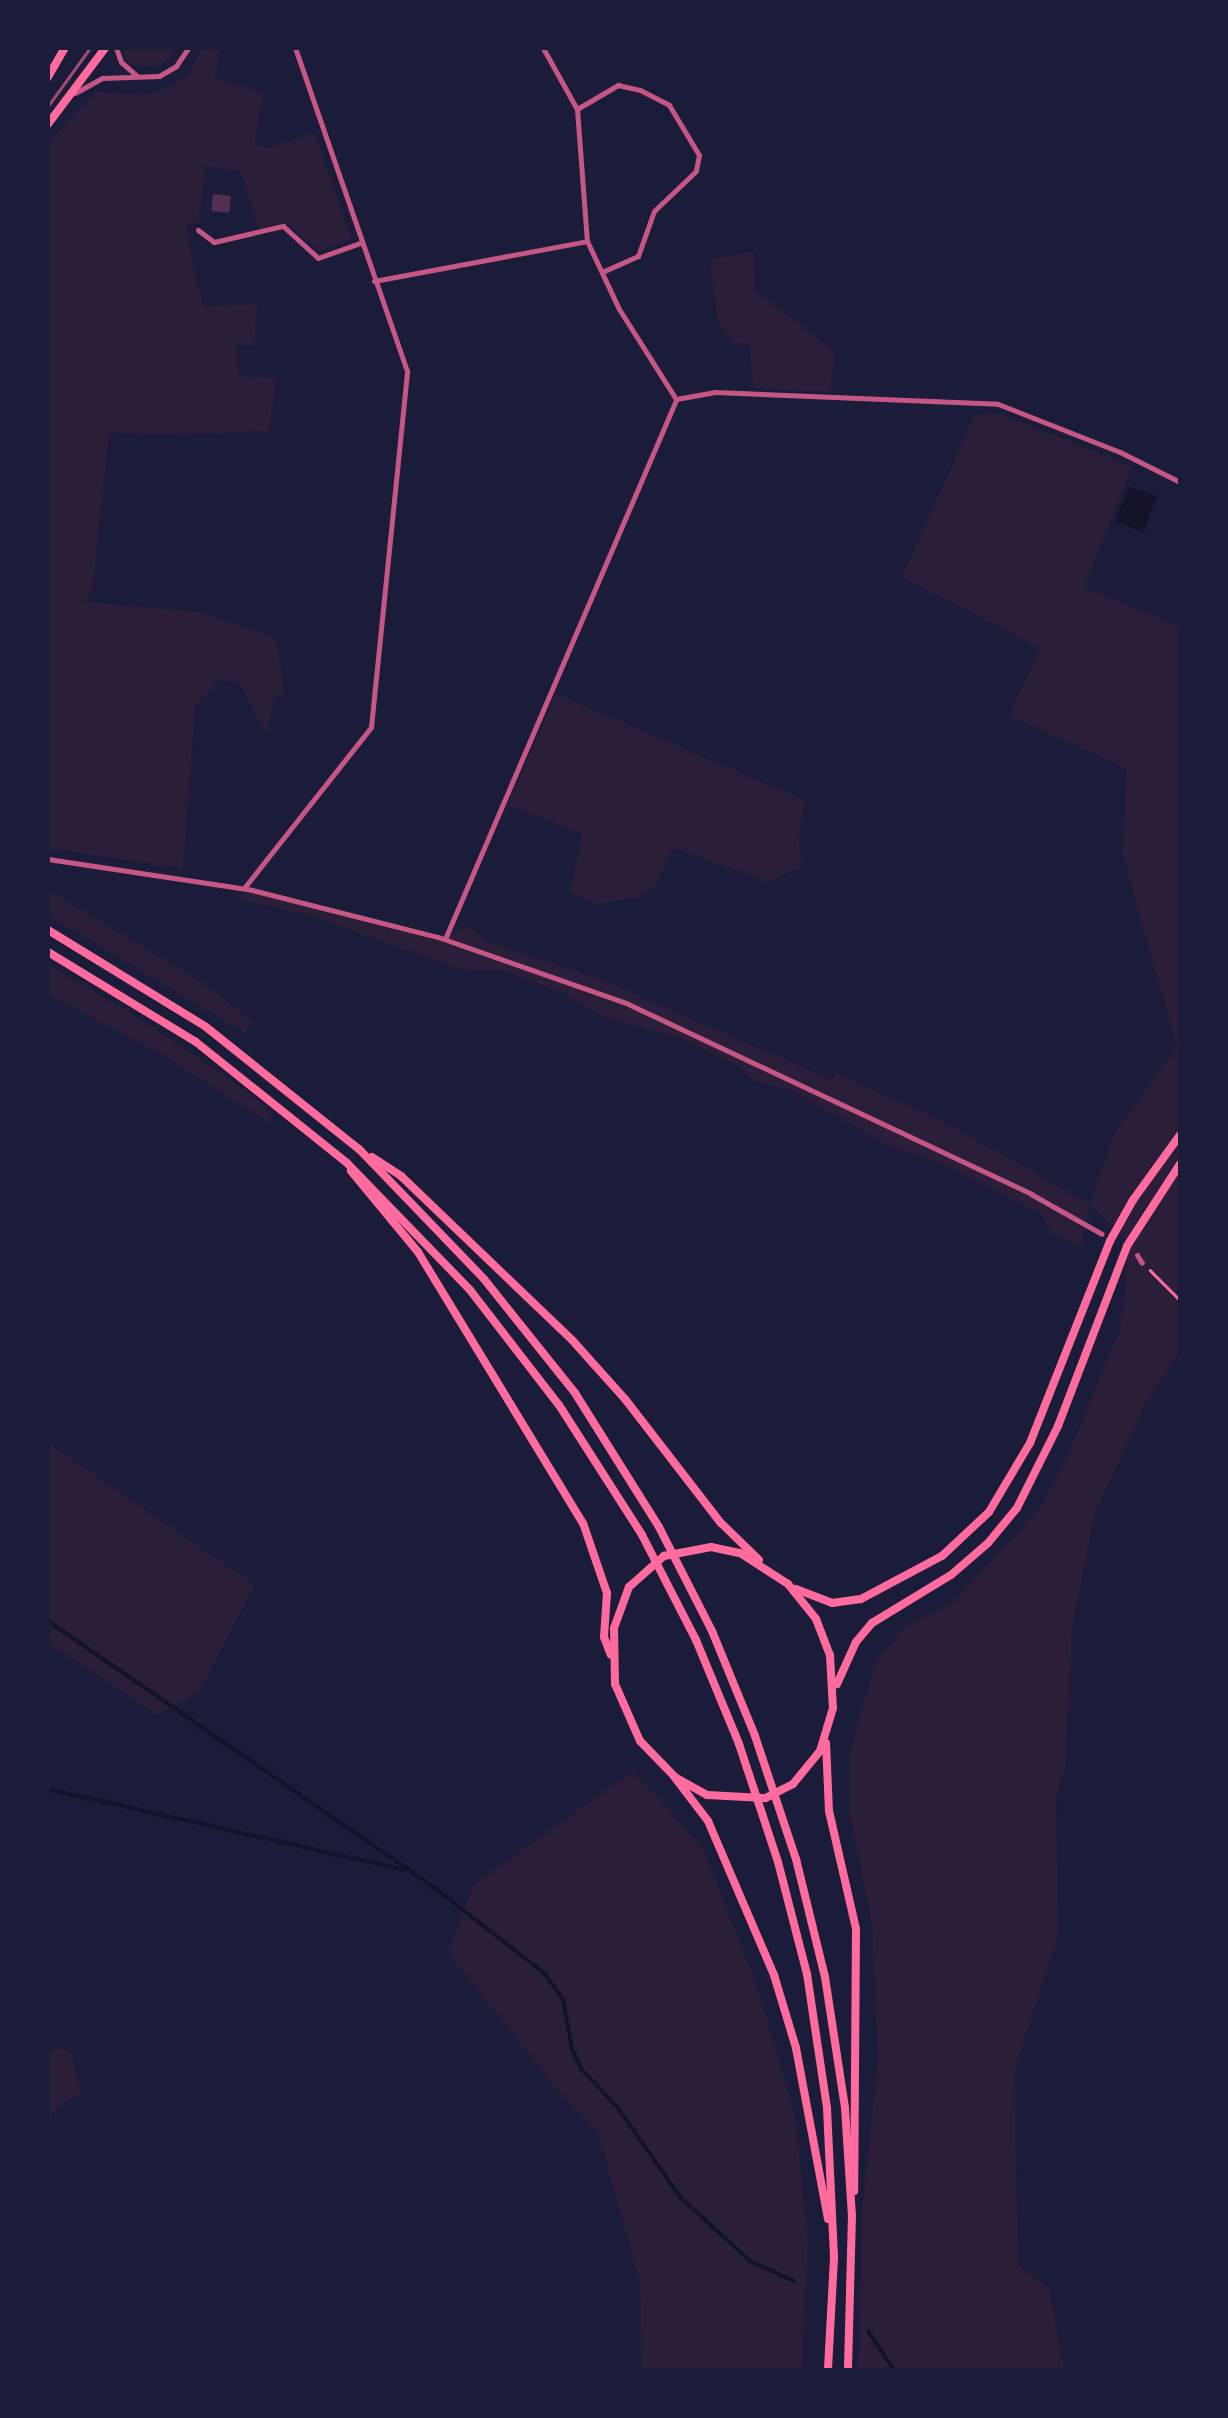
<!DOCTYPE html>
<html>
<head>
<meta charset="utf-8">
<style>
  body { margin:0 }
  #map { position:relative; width:1228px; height:2418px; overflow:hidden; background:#1b1b3a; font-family:"Space Grotesk",sans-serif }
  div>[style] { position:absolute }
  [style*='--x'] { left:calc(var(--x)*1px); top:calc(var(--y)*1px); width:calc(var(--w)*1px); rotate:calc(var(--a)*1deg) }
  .green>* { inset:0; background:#2a1e3b }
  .water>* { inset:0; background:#12122b; transform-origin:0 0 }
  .stream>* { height:4px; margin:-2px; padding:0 2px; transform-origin:2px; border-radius:2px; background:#12122b }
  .building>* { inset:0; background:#542f53; transform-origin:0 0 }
  .path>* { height:2.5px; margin:-1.25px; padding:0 1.25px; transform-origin:1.25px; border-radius:1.25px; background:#ff6b9d }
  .minor>* { height:5px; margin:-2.5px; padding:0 2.5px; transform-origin:2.5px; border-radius:2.5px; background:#c65784 }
  .secondary>* { height:8px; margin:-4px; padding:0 4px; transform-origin:4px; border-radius:4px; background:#ff6b9d }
  .tram>* { height:2.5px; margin:-1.25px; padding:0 1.25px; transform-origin:1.25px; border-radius:1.25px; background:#a44b75 }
  span { translate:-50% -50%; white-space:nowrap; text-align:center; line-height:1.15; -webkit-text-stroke:10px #1b1b3a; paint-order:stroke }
  .frame { position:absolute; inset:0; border:50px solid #1b1b3a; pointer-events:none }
</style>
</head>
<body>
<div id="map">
  <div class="green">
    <i style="clip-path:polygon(122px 48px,179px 48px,161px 65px,143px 68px,126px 60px)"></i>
    <i style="clip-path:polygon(202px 48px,220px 48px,215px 79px,263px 93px,254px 145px,270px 148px,315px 133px,351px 239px,319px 251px,293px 229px,260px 233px,241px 172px,206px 166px,198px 223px,187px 222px,190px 251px,203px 307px,257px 304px,254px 346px,237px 344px,238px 375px,277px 379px,268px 431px,159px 435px,109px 432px,93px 582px,86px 602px,198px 612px,276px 638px,285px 693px,274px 699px,266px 733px,239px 682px,218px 680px,195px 706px,183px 869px,48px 848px,48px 143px,96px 92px,145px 94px,169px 88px,188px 75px)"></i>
    <i style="clip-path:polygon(754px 251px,755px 290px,835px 352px,830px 392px,753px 388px,750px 344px,734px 343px,718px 321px,710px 260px)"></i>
    <i style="clip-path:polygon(998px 413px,1132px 467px,1084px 587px,1180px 627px,1180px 1351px,1145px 1404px,1094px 1515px,1072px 1629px,1065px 1767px,1056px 1800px,1058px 1936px,1014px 2071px,1018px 2265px,1049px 2288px,1064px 2370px,858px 2370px,862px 2212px,878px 2059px,872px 1923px,850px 1816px,850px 1752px,875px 1662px,907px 1626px,951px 1604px,1040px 1509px,1067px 1458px,1120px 1329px,1126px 1280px,1124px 1237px,1090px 1205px,1081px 1248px,1053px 1234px,1040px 1213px,948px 1166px,885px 1144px,794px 1091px,754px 1081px,738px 1065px,680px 1038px,604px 1017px,561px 992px,503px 971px,463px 970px,309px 915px,238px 899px,252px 890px,438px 937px,469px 927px,490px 943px,597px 978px,832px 1080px,835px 1073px,936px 1118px,1090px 1204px,1114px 1134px,1177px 1047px,1122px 852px,1127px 768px,1009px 716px,1040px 648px,902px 577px,975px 415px)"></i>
    <i style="clip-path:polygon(556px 694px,806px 801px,798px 838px,803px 866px,768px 882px,675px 848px,669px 853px,655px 887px,640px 896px,598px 904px,570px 893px,582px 834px,508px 804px)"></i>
    <i style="clip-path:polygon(48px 890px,205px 984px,254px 1023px,245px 1033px,48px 915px)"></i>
    <i style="clip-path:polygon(48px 964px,144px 1021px,238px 1085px,265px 1106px,277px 1128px,158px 1052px,48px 995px)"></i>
    <i style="clip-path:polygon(48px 1443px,255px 1585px,198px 1693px,156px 1714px,48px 1643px)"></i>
    <i style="clip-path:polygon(633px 1771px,703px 1849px,756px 1983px,795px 2115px,808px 2240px,802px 2370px,642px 2370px,640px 2282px,598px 2133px,561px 2094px,448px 1953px,473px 1885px)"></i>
    <i style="clip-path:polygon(64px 2049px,72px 2055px,81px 2095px,58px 2105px,48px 2123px,48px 2050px)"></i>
  </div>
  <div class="water">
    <i style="left:1129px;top:486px;width:30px;height:38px;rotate:21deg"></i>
  </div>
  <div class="stream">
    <i style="--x:48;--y:1621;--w:472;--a:34.6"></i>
    <i style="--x:436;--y:1889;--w:137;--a:37.9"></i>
    <i style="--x:544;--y:1973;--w:32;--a:54"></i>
    <i style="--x:563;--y:1999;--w:51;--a:79.8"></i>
    <i style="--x:572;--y:2049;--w:23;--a:65"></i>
    <i style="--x:582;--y:2070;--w:52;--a:46.5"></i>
    <i style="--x:618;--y:2108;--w:108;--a:55.1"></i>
    <i style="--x:680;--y:2197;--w:95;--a:42.4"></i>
    <i style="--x:750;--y:2261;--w:48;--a:24.4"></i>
    <i style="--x:48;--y:1789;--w:365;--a:12.8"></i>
    <i style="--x:868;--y:2331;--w:47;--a:56.3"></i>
  </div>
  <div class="building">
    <i style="left:213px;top:194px;width:18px;height:17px;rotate:6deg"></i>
  </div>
  <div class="path">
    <i style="--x:1150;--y:1270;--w:42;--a:45"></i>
  </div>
  <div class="minor">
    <i style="--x:116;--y:48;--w:15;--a:70"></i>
    <i style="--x:121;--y:62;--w:21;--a:41"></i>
    <i style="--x:543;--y:48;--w:70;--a:60.9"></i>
    <i style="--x:577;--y:109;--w:132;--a:85.7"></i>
    <i style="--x:587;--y:241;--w:75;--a:64.8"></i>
    <i style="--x:619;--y:309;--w:107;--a:57.7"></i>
    <i style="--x:676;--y:399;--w:40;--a:-10"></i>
    <i style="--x:715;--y:392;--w:283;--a:2.4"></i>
    <i style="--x:998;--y:404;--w:131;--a:21.5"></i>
    <i style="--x:1120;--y:452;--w:67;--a:26.6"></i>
    <i style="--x:75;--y:93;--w:31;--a:-29"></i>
    <i style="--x:102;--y:78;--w:57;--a:-2"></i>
    <i style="--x:159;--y:76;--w:20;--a:-30"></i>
    <i style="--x:176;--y:66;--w:22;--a:-56"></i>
    <i style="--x:577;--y:109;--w:48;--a:-30.3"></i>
    <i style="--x:618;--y:85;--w:23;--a:13"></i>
    <i style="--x:640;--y:90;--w:33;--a:27"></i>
    <i style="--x:669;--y:105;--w:58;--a:59"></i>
    <i style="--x:699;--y:155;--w:16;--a:101"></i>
    <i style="--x:696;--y:171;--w:58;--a:136.4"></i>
    <i style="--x:654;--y:211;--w:48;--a:109.6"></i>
    <i style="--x:638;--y:256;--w:39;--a:156"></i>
    <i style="--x:198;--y:230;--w:20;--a:37"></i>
    <i style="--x:214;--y:242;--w:71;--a:-13.1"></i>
    <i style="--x:283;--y:226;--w:47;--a:42.4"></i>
    <i style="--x:318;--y:258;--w:45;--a:-19.7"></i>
    <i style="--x:374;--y:281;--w:217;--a:-10.6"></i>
    <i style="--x:48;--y:859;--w:206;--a:8.6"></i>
    <i style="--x:252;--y:890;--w:192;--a:14.2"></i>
    <i style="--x:438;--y:937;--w:199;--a:19.3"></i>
    <i style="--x:626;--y:1003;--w:448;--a:25.2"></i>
    <i style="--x:1031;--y:1194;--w:81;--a:29.4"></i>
    <i style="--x:244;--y:888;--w:205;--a:-51.7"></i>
    <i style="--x:371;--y:727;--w:358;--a:-84.2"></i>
    <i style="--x:407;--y:371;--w:342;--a:-109.1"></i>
    <i style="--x:445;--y:939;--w:586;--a:-66.8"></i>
    <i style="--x:1137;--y:1255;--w:9;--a:58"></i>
  </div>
  <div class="secondary">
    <i style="--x:48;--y:77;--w:34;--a:-60"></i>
    <i style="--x:48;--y:124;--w:95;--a:-53.1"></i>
    <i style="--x:48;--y:930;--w:185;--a:31.5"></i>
    <i style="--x:206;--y:1027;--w:196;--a:38.6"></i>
    <i style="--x:359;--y:1149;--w:180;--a:46.1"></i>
    <i style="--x:484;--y:1279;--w:146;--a:51.4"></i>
    <i style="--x:575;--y:1393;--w:158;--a:57.9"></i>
    <i style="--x:659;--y:1527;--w:117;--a:63"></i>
    <i style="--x:712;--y:1631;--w:113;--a:67.7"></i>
    <i style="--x:755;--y:1736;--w:130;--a:71.6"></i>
    <i style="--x:796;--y:1859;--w:122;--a:76.2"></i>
    <i style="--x:825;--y:1977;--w:133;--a:81.3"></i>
    <i style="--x:845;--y:2108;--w:107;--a:86.3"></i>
    <i style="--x:852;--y:2215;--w:155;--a:91.5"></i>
    <i style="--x:48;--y:952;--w:173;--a:31.3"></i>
    <i style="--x:196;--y:1042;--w:193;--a:38.7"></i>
    <i style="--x:347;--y:1163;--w:177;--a:45.9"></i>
    <i style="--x:470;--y:1290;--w:145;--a:52.3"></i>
    <i style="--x:559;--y:1405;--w:154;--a:57.4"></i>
    <i style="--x:642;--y:1535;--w:118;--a:62.8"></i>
    <i style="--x:696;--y:1640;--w:113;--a:67.5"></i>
    <i style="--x:739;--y:1744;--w:124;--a:71.7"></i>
    <i style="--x:778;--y:1862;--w:116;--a:75.5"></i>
    <i style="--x:807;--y:1974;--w:135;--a:81.5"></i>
    <i style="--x:827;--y:2108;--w:150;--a:87.3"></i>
    <i style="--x:834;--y:2258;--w:112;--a:93.1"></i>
    <i style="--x:372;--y:1157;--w:35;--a:33"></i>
    <i style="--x:401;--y:1176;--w:238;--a:43.8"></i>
    <i style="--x:573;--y:1341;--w:78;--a:48.1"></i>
    <i style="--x:625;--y:1399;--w:157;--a:52.3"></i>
    <i style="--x:721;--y:1523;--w:53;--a:44.2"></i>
    <i style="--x:351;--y:1171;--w:105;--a:50.4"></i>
    <i style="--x:418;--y:1252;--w:317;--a:58.7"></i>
    <i style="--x:583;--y:1523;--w:74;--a:71.1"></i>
    <i style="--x:607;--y:1593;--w:44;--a:93.9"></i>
    <i style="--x:604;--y:1637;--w:19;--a:69"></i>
    <i style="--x:711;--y:1547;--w:30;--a:12"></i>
    <i style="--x:740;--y:1553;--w:57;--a:32.9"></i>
    <i style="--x:788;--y:1584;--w:45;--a:51.3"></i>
    <i style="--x:816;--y:1619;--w:39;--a:69"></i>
    <i style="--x:830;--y:1655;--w:53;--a:86.8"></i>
    <i style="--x:833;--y:1708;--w:45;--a:106.8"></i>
    <i style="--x:820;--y:1751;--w:43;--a:129.3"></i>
    <i style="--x:793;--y:1784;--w:31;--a:153"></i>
    <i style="--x:765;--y:1798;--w:58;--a:-177"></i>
    <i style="--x:707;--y:1795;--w:37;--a:-151"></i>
    <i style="--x:675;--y:1777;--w:50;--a:-134.2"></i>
    <i style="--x:640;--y:1741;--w:62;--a:-113.7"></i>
    <i style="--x:615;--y:1684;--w:56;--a:-91"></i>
    <i style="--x:614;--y:1628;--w:44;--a:-69.9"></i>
    <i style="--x:629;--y:1587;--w:47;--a:-41.5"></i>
    <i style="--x:664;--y:1556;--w:48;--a:-10.8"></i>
    <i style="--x:796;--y:1589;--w:39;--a:21"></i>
    <i style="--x:832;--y:1603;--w:29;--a:-8"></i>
    <i style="--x:861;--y:1599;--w:92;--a:-28"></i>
    <i style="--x:942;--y:1556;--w:64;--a:-43.1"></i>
    <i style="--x:989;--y:1512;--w:80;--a:-59.3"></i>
    <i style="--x:1030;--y:1443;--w:217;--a:-68.4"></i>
    <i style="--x:1110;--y:1241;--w:47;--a:-60.7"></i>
    <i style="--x:1133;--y:1200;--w:80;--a:-54.1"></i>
    <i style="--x:837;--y:1684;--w:46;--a:-65.7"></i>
    <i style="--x:856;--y:1642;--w:25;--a:-50"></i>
    <i style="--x:872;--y:1623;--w:92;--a:-31.3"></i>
    <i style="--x:951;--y:1575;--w:49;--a:-40.9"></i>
    <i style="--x:988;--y:1543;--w:45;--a:-50.4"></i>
    <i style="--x:1017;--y:1508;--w:92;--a:-63.4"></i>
    <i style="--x:1058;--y:1426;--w:193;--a:-69"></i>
    <i style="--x:1127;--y:1246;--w:98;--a:-57.1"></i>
    <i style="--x:826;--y:1743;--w:68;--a:87.5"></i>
    <i style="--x:829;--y:1811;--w:121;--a:77.1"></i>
    <i style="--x:856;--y:1929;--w:262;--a:90.4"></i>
    <i style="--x:676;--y:1779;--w:53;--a:52.7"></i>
    <i style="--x:708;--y:1821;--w:168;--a:66.8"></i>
    <i style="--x:774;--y:1975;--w:76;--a:73.2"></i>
    <i style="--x:796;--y:2048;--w:174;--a:79.4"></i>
  </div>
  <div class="tram">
    <i style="--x:48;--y:106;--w:72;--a:-54.1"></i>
  </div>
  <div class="frame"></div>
</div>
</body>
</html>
